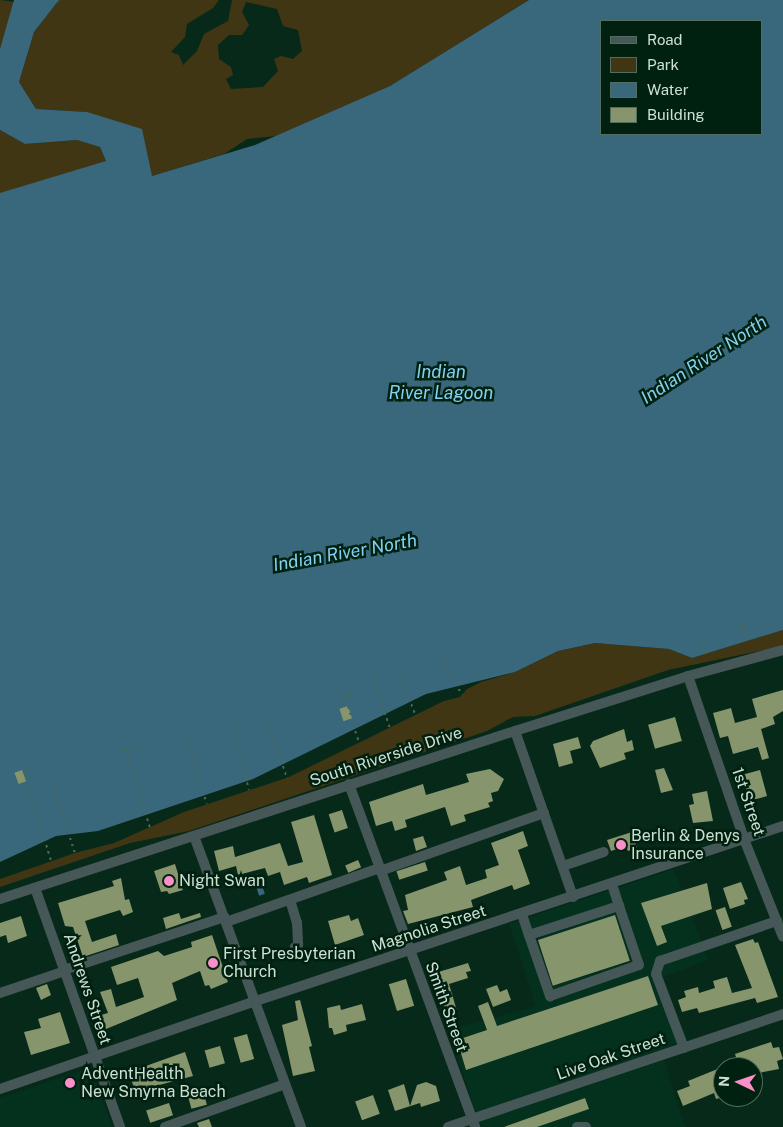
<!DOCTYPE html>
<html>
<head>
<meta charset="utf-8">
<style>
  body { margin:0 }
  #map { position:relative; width:783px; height:1127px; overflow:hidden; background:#07291a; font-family:"Public Sans",sans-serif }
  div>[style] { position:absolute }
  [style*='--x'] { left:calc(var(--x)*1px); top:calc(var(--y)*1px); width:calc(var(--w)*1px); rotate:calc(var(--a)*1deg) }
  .built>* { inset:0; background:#03311d }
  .green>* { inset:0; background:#413614 }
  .water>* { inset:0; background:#39687d; transform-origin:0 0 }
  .building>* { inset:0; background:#86956c; transform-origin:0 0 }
  .path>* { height:2px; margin-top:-1px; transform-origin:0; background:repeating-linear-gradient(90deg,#496658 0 2.5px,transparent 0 6.5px) }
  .minor>* { height:10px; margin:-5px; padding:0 5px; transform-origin:5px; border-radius:5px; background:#455757 }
  .dots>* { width:14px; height:14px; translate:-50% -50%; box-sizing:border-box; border:2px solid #002010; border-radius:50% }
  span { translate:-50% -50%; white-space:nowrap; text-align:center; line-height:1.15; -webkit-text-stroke:5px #002010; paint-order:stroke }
  .street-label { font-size:16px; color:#cde0d4 }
  .poi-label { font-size:16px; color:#cde0d4 }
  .left { translate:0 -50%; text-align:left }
  .water-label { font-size:18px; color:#82d0f3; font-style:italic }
  .legend { position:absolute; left:600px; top:20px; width:162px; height:115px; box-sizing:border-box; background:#002010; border:1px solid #526d5e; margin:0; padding:6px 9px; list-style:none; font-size:15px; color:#cde0d4 }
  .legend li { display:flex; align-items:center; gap:10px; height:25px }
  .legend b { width:25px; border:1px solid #526d5e }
  .north { position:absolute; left:713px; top:1057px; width:50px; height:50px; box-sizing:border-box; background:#002010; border:1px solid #526d5e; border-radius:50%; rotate:273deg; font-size:14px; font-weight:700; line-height:20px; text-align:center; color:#cde0d4 }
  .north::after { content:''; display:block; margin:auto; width:18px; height:22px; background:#f98fc9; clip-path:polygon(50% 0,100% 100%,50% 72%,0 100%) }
</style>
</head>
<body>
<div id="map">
  <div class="built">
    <i style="clip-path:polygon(674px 869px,708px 960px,661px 978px,684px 1042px,476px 1112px,449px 1030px,536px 1006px,509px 924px)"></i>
    <i style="clip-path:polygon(664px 1060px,685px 1127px,481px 1127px,479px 1122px)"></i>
    <i style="clip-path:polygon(89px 1068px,113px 1127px,0 1127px,0 1098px)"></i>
  </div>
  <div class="green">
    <i style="clip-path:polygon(0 0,15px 2px,0 49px)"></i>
    <i style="clip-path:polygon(evenodd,59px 0,219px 0,213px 8px,187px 24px,185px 37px,171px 52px,179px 55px,183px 65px,197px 51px,204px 34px,228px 21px,232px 0,529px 0,390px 86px,277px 136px,247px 139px,224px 154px,152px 176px,87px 112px,36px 109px,19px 82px,34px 32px,59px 0,246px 2px,277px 9px,283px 26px,298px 30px,302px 51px,293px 59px,281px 56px,274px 59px,278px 71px,263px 87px,231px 89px,226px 79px,233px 75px,231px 67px,219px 59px,218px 45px,229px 35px,242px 35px,249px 25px,242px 12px,246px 2px)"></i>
    <i style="clip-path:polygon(0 130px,25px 144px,77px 140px,100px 147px,106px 161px,85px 171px,74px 171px,0 194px)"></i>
    <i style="clip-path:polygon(783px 630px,783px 646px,668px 670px,535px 716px,513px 717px,487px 731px,189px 831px,130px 843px,0 887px,0 879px,75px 853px,114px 843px,184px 812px,289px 777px,444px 701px,460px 697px,467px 689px,481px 682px,515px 672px,558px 651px,595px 643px,669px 649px,692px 658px)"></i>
  </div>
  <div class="water">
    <i style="clip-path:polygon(evenodd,14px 0,59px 0,34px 32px,19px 82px,36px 109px,87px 112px,142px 129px,152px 176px,255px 145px,390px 86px,529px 0,783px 0,783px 630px,692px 658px,669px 649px,595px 643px,558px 651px,515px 672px,426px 694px,253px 779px,98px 831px,56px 836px,0 862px,0 193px,106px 161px,100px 147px,77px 140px,25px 144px,0 130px,0 49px,14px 0,602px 21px,762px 21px,762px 134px,602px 134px,602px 21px)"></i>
    <i style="left:258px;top:874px;width:21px;height:6px;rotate:71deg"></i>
  </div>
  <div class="building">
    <i style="clip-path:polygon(783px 690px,783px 711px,773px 717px,775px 724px,761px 729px,769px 758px,762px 760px,758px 747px,733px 754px,728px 736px,720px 738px,713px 713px,731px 708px,735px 723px,757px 717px,752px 699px)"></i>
    <i style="left:348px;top:706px;width:13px;height:9px;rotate:72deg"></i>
    <i style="left:675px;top:717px;width:25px;height:28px;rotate:74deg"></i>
    <i style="clip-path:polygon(624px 729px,627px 742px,632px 740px,634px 750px,624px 753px,626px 759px,600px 768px,590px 746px,593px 741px)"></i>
    <i style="clip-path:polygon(578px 737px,581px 748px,570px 751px,573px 763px,559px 767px,553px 744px)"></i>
    <i style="clip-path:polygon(664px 768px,673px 790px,661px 793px,655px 770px)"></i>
    <i style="clip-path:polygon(490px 769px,504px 779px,498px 791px,491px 793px,493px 801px,488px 803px,490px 807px,464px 815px,466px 821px,451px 826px,445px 807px,405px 820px,407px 827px,395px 831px,392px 821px,376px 826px,369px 802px,423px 784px,426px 795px,469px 782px,466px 774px)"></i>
    <i style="left:22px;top:770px;width:12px;height:8px;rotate:70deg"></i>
    <i style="left:760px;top:770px;width:27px;height:18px;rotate:75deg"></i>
    <i style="clip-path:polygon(707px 791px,713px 821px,693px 823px,689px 805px,694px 804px,692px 794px)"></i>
    <i style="left:342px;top:810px;width:19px;height:14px;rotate:72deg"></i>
    <i style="clip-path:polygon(314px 815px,332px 875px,309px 883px,307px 877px,284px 885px,280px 872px,268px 876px,265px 868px,238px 875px,236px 866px,219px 871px,214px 851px,233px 846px,235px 857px,280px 843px,288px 866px,303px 862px,291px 822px)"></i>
    <i style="clip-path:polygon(523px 831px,528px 846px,518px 850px,530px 884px,514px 890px,512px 885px,471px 900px,473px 907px,408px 924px,403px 911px,408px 910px,405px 895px,447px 880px,444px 872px,460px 866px,466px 885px,487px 878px,485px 870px,499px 865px,491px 843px)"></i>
    <i style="clip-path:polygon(632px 832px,637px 848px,628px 851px,626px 846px,611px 851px,607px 840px)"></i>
    <i style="clip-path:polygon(423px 836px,427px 847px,416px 851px,413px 839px)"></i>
    <i style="left:358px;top:860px;width:8px;height:14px;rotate:67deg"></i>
    <i style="left:425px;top:862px;width:9px;height:30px;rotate:72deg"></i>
    <i style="clip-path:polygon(175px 864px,183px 890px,169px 894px,167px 891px,161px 892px,154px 871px)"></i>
    <i style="clip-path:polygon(121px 878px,125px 900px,129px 899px,133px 912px,123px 916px,120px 910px,85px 921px,92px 942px,116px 934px,119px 945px,83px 957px,73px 927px,65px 926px,58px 903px,114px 886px,112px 881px)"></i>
    <i style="clip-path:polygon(741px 882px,748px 899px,744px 900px,745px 904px,730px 909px,723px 888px)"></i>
    <i style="clip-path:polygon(707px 883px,712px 909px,661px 926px,667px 942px,657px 946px,641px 903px)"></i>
    <i style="left:725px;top:907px;width:21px;height:10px;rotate:71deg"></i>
    <i style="clip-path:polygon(179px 913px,181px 919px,200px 913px,201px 917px,166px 929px,163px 918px)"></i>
    <i style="clip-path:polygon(349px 915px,351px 921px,358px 918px,364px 935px,335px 945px,328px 921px)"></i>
    <i style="left:615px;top:915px;width:48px;height:81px;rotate:72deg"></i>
    <i style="clip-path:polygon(21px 916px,27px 936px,8px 943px,6px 935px,0 937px,0 923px)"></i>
    <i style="clip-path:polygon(212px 935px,228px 982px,211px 989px,209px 985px,205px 986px,200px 971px,172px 983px,177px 1000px,106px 1029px,101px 1015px,108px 1013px,100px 992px,111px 989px,116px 1007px,144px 997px,138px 978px,117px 985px,111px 967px,158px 951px,164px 956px,192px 947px,191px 942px)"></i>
    <i style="clip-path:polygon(753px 939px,755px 943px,758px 942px,778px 997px,757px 1003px,755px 998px,699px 1013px,697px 1008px,682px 1012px,678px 1000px,686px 997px,684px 991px,698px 987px,699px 993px,715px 988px,713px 981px,727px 977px,732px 993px,752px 988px,735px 945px)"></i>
    <i style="clip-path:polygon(468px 963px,471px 971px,466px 972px,468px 978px,449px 984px,457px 1011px,447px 1014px,432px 974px)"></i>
    <i style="clip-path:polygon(648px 976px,658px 1005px,466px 1070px,457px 1040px,487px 1030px,478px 1006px,488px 1002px,497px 1026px)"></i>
    <i style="left:406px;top:979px;width:28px;height:18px;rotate:73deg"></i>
    <i style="clip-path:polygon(47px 984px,51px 995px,41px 1000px,36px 988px)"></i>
    <i style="clip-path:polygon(497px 985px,500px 992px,507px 989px,511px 1000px,493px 1007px,486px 989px)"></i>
    <i style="clip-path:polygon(300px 1000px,312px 1046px,309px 1047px,315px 1071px,293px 1076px,282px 1025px,298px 1020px,295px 1001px)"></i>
    <i style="clip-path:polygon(362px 1004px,366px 1020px,346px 1025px,347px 1031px,334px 1035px,332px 1028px,329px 1028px,327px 1008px,340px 1005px,341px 1010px)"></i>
    <i style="clip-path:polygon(60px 1012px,70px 1043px,31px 1055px,24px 1032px,41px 1028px,38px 1019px)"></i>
    <i style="left:247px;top:1034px;width:26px;height:14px;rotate:74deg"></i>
    <i style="clip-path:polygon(771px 1042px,773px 1048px,779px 1047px,783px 1059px,777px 1061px,779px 1069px,753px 1074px,753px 1067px,739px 1067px,735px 1054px)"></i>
    <i style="left:220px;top:1046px;width:18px;height:16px;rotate:74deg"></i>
    <i style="clip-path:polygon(185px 1052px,193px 1076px,148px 1088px,149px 1095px,137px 1098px,129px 1072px)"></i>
    <i style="clip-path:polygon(720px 1068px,723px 1097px,716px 1099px,714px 1093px,683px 1106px,677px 1091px,690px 1086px,688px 1081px)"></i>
    <i style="clip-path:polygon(426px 1082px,436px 1086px,440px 1101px,421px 1107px,420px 1103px,395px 1111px,388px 1090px,404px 1084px,410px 1106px,417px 1085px)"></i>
    <i style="left:204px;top:1094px;width:11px;height:16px;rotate:75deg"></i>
    <i style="left:373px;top:1095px;width:20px;height:19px;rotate:70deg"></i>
    <i style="clip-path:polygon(585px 1098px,589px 1109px,537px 1127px,504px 1127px)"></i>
    <i style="left:169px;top:1103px;width:13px;height:24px;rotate:72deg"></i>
    <i style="clip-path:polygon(209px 1119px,212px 1127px,199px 1127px,197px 1123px)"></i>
  </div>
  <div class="path">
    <i style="--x:733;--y:627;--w:9;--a:-18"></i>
    <i style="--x:742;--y:624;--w:19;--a:65"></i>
    <i style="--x:699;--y:633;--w:22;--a:72"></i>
    <i style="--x:444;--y:660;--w:39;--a:63"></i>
    <i style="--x:378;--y:673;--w:5;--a:158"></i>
    <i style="--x:373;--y:675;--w:57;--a:72.5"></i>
    <i style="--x:402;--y:680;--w:39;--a:69"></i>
    <i style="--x:346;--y:684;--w:10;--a:73"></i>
    <i style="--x:349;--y:694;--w:7;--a:117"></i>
    <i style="--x:338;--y:687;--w:10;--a:73"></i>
    <i style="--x:341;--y:697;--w:6;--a:31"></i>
    <i style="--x:346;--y:700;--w:45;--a:73.2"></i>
    <i style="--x:266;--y:717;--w:65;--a:71"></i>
    <i style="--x:238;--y:724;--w:6;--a:162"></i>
    <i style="--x:232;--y:726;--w:66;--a:75.1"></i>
    <i style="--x:196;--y:731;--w:12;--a:160"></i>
    <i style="--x:185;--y:735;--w:72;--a:72.3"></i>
    <i style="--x:126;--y:750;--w:82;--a:72.9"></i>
    <i style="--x:117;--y:753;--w:22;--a:-21"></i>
    <i style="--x:25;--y:770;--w:95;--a:74.1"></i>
    <i style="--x:52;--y:782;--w:75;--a:72.1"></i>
  </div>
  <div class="minor">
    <i style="--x:688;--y:676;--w:172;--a:71"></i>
    <i style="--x:744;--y:839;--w:105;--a:68.3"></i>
    <i style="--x:515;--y:731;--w:176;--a:70.7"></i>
    <i style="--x:349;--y:784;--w:365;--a:69.8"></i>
    <i style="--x:194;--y:836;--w:310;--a:69.8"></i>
    <i style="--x:563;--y:866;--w:43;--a:-18.9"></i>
    <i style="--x:380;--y:871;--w:174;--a:-19.5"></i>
    <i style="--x:35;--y:888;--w:254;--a:70.4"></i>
    <i style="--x:0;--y:899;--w:542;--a:-18.07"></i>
    <i style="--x:515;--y:731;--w:182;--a:-17.6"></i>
    <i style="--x:688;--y:676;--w:98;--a:-15.3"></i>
    <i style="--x:290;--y:900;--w:24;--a:73"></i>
    <i style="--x:297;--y:923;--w:22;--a:87"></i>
    <i style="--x:298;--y:945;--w:4;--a:146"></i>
    <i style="--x:522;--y:914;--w:22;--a:72"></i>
    <i style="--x:529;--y:935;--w:95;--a:-17.9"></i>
    <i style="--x:619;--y:906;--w:23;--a:-108"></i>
    <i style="--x:226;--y:922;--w:162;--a:-19.4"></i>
    <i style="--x:529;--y:935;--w:65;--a:71"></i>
    <i style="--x:550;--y:996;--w:94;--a:-19.2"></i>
    <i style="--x:639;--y:965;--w:62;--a:-108.7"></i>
    <i style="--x:64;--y:970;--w:169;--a:-18.3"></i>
    <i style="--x:0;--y:993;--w:69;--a:-18.7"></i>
    <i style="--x:684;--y:1048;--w:79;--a:-110.7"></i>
    <i style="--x:656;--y:974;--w:14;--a:-73"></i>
    <i style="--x:660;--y:961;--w:124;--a:-18.9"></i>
    <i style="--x:0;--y:1089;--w:271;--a:-19"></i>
    <i style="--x:256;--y:1001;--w:555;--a:-18.37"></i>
    <i style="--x:165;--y:1127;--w:127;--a:-19.7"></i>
    <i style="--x:448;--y:1127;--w:354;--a:-18.6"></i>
    <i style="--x:577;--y:1127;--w:9;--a:0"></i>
  </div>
  <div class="dots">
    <i style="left:621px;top:845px;background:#f98fc9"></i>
    <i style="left:169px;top:881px;background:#f98fc9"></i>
    <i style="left:213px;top:963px;background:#f98fc9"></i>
    <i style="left:70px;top:1083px;background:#f98fc9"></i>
  </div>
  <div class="street-label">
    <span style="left:386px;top:757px;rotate:-18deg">South Riverside Drive</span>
    <span style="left:748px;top:802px;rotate:71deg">1st Street</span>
    <span style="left:429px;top:929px;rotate:-18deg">Magnolia Street</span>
    <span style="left:87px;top:989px;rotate:71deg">Andrews Street</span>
    <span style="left:446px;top:1007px;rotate:70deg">Smith Street</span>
    <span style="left:611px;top:1057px;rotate:-19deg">Live Oak Street</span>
  </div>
  <div class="poi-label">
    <span class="left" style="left:631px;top:845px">Berlin &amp; Denys<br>Insurance</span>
    <span class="left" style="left:179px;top:881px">Night Swan</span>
    <span class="left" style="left:223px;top:963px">First Presbyterian<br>Church</span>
    <span class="left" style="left:81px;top:1083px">AdventHealth<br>New Smyrna Beach</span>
  </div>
  <div class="water-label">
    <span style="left:704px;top:360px;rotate:-33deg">Indian River North</span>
    <span style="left:441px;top:383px">Indian<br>River Lagoon</span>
    <span style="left:345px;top:553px;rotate:-10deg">Indian River North</span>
  </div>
  <ul class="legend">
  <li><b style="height:6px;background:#455757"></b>Road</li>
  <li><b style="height:14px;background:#413614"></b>Park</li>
  <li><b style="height:14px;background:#39687d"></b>Water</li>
  <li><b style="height:14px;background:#86956c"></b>Building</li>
  </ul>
  <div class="north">N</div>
</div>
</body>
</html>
